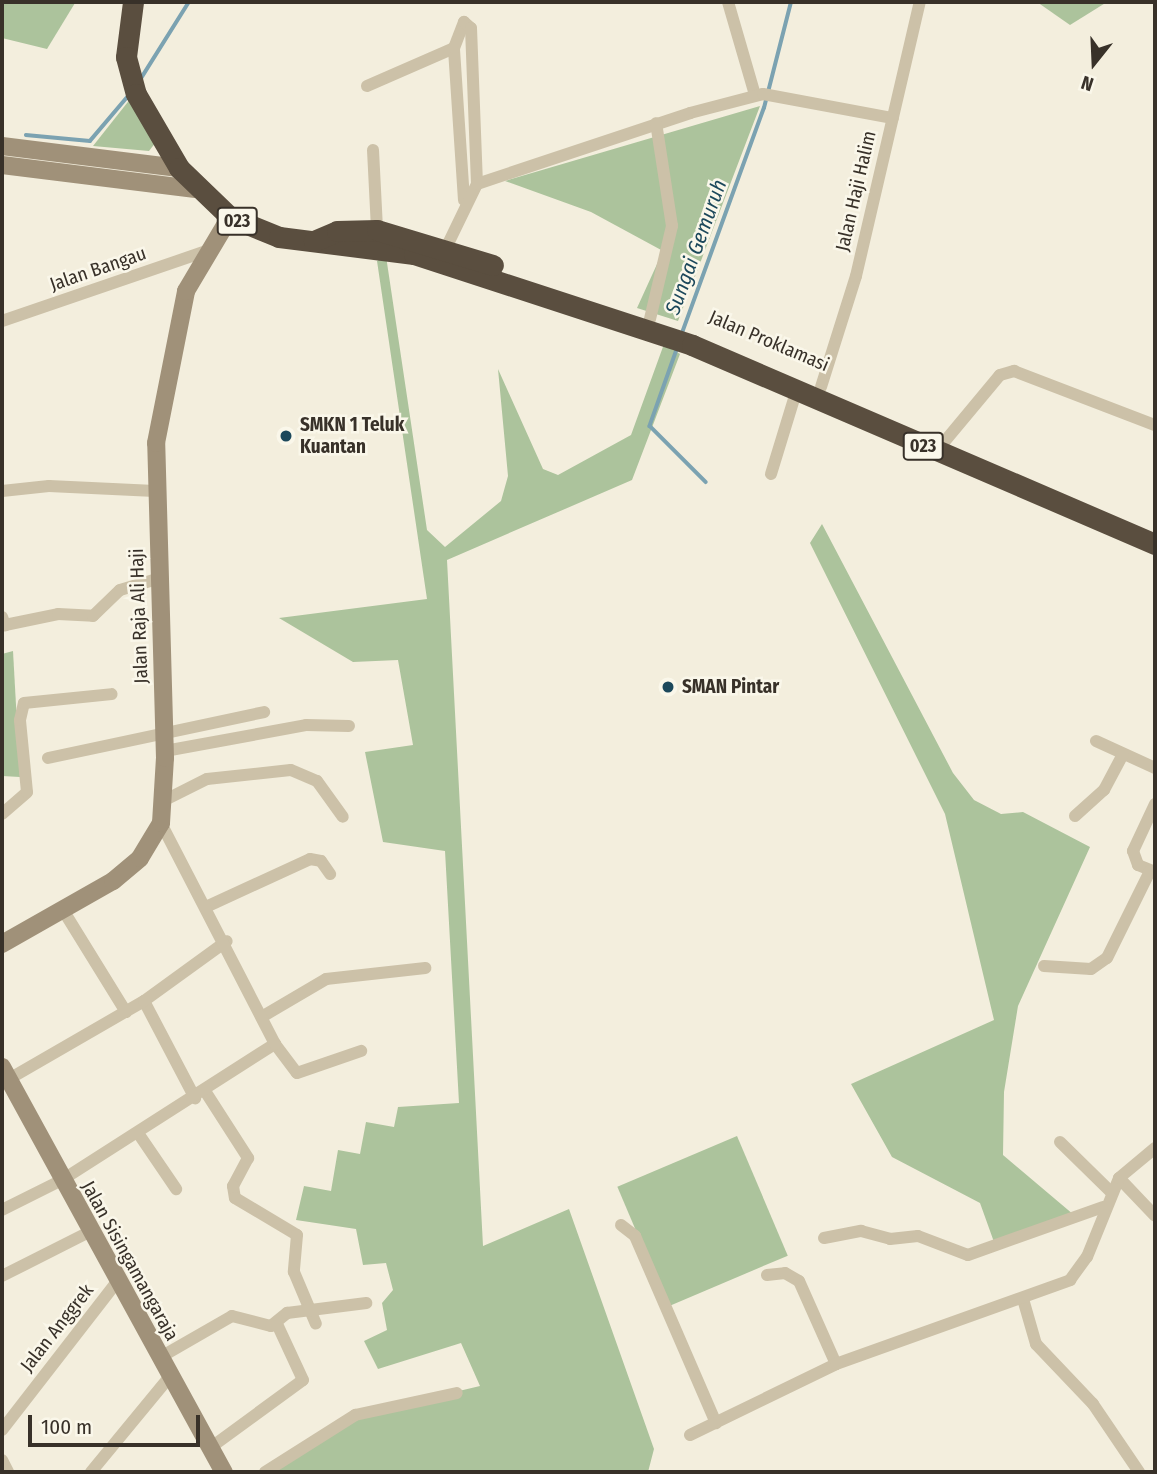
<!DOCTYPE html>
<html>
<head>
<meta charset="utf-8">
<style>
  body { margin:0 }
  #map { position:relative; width:1157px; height:1474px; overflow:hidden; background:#f3eedd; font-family:"Fira Sans Condensed",sans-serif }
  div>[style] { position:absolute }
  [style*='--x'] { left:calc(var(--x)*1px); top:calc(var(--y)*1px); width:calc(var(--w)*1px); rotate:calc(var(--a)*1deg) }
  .green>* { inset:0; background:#acc39c; transform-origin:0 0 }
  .stream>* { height:3.5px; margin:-1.75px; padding:0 1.75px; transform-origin:1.75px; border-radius:1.75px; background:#7ba2b1 }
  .street>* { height:12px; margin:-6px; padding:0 6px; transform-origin:6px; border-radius:6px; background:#ccc1a8 }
  .secondary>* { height:18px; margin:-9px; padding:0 9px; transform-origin:9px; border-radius:9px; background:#a09179 }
  .highway>* { height:21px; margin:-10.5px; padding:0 10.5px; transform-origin:10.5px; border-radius:10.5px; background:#5a4e3f }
  .dots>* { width:19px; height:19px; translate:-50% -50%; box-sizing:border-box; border:4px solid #faf7ea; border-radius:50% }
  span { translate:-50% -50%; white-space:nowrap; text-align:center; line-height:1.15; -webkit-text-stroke:5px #faf7ea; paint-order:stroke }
  .shield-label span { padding:2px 5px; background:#faf7ea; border:2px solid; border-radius:5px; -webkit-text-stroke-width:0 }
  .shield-label { font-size:18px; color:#383129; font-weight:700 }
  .street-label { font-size:19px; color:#383129 }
  .poi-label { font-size:19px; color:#383129; font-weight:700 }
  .left { translate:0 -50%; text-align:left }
  .water-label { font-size:21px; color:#1c485b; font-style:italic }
  .frame { position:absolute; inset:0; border:4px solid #383129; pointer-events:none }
  .north { position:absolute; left:1059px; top:28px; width:70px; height:70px; -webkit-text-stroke:5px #faf7ea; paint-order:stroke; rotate:198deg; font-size:19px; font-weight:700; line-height:28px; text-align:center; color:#383129 }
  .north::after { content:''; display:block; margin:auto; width:24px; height:32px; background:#383129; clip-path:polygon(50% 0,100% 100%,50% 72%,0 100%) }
  .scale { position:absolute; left:28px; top:1415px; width:172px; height:32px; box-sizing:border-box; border:4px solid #383129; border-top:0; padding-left:9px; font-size:21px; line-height:24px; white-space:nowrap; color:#383129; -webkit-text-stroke:5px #faf7ea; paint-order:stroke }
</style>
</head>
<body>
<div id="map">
  <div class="green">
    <i style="clip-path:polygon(2px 2px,75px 2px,75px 3px,47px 49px,2px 38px)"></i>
    <i style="clip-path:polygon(1037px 2px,1107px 2px,1070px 25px)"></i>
    <i style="clip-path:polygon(131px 98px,156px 142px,149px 151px,93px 146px)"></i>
    <i style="clip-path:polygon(760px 106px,678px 321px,637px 308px,663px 251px,591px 212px,505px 181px)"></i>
    <i style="clip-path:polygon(386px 256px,427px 530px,445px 547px,501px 501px,508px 476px,498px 369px,543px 469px,558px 475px,631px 435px,664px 344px,680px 354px,632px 480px,447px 560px,483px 1246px,569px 1209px,654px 1449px,648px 1472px,264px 1472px,341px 1419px,480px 1386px,461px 1343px,378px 1369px,364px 1341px,387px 1330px,382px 1303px,393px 1290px,386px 1263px,363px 1265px,356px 1229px,296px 1220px,304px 1186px,331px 1191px,338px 1150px,360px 1154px,366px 1122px,394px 1127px,398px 1107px,459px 1103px,445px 851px,383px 842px,365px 752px,413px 745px,398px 660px,353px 662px,279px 618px,427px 599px,377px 261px)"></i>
    <i style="clip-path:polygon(822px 524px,953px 773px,974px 800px,1001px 814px,1023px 812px,1090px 847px,1018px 1006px,1004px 1092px,1003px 1155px,1074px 1215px,994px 1242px,980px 1203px,892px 1157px,851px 1084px,994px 1020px,945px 814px,810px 543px)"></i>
    <i style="clip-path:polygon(13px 651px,20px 777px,2px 776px,2px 654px)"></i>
    <i style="left:737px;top:1136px;width:130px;height:130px;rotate:67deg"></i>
  </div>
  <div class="stream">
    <i style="--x:140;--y:80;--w:92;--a:-57.9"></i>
    <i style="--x:26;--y:135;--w:64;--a:5.4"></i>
    <i style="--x:90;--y:141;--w:60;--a:-49.7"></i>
    <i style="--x:682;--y:333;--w:239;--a:-70"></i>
    <i style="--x:764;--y:108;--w:109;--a:-75.7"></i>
    <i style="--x:678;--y:347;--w:84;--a:109.5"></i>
    <i style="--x:650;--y:426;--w:79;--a:45"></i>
  </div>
  <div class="street">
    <i style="--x:728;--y:2;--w:97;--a:73.8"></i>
    <i style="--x:367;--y:86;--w:95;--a:-23.6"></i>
    <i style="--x:373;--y:150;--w:80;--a:87.1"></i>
    <i style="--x:464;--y:200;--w:152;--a:-93.8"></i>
    <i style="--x:454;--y:48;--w:28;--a:-69"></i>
    <i style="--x:464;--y:22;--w:9;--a:41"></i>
    <i style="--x:471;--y:28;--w:156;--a:87.8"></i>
    <i style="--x:446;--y:248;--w:71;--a:-64.2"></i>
    <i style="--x:477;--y:184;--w:225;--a:-18.4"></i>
    <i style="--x:690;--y:113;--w:75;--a:-14.6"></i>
    <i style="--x:763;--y:94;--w:132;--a:10.5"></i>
    <i style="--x:650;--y:319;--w:96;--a:-76.7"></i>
    <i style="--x:672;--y:226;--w:104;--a:-98.8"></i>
    <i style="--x:2;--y:321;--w:216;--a:-18.9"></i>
    <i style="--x:821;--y:387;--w:116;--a:-72.5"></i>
    <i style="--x:856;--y:276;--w:281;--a:-76.9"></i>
    <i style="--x:945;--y:441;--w:86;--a:-50.2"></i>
    <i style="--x:1000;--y:375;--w:15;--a:-16"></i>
    <i style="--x:1014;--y:371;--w:151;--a:21"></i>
    <i style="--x:771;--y:474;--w:86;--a:-73"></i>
    <i style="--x:2;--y:491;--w:47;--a:-6.1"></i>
    <i style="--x:49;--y:486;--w:106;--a:2.7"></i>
    <i style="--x:2;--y:617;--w:9;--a:69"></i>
    <i style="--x:5;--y:625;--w:54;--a:-11.7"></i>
    <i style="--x:58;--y:614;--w:35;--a:3"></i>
    <i style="--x:93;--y:616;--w:37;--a:-44"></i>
    <i style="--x:120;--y:590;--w:42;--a:-16.7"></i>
    <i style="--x:1096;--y:741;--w:65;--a:24.6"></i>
    <i style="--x:165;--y:751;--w:143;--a:-10.4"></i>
    <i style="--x:306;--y:725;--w:43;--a:1.3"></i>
    <i style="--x:48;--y:758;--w:221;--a:-12"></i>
    <i style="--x:165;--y:800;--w:47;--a:-26.6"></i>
    <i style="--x:207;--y:779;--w:84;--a:-6.1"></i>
    <i style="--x:291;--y:770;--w:28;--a:23"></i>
    <i style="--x:317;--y:781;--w:44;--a:54.2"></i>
    <i style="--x:1155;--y:804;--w:52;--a:115.1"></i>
    <i style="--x:1133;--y:851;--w:15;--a:70"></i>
    <i style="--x:1138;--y:865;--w:18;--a:22"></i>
    <i style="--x:2;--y:814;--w:33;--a:-41"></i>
    <i style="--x:27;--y:792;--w:72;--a:-95.6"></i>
    <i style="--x:20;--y:720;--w:17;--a:-77"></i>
    <i style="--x:24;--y:703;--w:88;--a:-5.8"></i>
    <i style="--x:1075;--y:816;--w:39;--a:-42"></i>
    <i style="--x:1104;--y:790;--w:40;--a:-62"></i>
    <i style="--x:208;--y:906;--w:112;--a:-24.7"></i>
    <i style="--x:310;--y:859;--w:11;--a:10"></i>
    <i style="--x:321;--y:861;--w:16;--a:55"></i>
    <i style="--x:63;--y:910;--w:120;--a:58.3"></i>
    <i style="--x:1044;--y:966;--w:47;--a:3.7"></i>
    <i style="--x:1091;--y:969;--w:19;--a:-35"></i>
    <i style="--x:1107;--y:958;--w:97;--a:-63.7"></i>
    <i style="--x:144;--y:1001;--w:110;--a:62.3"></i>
    <i style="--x:265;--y:1015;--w:71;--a:-30.5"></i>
    <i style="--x:326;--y:979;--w:100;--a:-6.3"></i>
    <i style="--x:275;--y:1044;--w:36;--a:53"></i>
    <i style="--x:297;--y:1073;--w:68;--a:-19"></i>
    <i style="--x:2;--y:1083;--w:164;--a:-30"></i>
    <i style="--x:144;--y:1001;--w:102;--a:-35.9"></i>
    <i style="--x:205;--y:1091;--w:80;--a:57.3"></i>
    <i style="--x:248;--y:1158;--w:32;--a:118"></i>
    <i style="--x:233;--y:1186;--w:12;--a:81"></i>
    <i style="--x:235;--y:1198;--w:72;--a:30.8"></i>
    <i style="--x:297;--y:1235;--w:37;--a:95"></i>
    <i style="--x:294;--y:1272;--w:56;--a:67.1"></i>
    <i style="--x:138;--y:1133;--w:68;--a:55.8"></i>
    <i style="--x:1060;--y:1142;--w:71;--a:44.4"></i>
    <i style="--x:1119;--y:1178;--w:52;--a:46.5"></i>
    <i style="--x:2;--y:1210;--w:67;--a:-26.6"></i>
    <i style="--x:62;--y:1180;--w:253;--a:-32.6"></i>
    <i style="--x:275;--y:1044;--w:249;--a:-117.3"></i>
    <i style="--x:621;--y:1225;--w:18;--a:38"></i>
    <i style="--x:635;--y:1236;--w:204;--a:66.6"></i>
    <i style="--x:824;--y:1238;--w:38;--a:-11"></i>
    <i style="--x:861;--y:1231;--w:30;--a:15"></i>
    <i style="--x:890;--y:1239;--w:28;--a:-6"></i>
    <i style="--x:918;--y:1236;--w:53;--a:20.8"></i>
    <i style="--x:968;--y:1255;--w:143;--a:-19.6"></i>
    <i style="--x:767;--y:1275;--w:18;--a:-6"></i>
    <i style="--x:785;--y:1273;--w:16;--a:30"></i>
    <i style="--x:799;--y:1281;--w:91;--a:66"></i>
    <i style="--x:2;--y:1276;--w:97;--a:-26.8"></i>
    <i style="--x:1023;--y:1299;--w:47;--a:73.9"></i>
    <i style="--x:1036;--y:1344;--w:83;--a:46.5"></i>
    <i style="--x:1093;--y:1404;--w:82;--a:55.9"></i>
    <i style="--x:159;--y:1358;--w:84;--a:-29.9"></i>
    <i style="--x:232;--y:1316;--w:40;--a:14.4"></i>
    <i style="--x:271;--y:1326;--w:21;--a:-39"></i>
    <i style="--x:287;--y:1313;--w:80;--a:-7.2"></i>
    <i style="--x:2;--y:1430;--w:186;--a:-52.2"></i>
    <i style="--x:690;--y:1435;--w:162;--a:-25.9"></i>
    <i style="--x:836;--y:1364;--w:249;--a:-19.7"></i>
    <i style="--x:1070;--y:1280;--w:29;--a:-54"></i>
    <i style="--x:1087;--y:1257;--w:85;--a:-67.9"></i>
    <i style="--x:1119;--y:1178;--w:47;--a:-39.8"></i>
    <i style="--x:210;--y:1448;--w:115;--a:-36.2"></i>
    <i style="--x:303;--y:1380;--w:62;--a:-114.9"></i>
    <i style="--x:2;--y:1460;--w:13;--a:63"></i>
    <i style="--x:91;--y:1472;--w:124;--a:-50.5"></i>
    <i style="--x:265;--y:1472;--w:107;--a:-32.3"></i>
    <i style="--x:355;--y:1415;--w:104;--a:-12.2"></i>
  </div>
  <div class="secondary">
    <i style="--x:2;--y:146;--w:178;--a:7.1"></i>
    <i style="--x:2;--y:165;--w:195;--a:7.1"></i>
    <i style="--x:2;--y:944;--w:128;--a:-29.6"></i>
    <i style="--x:113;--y:881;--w:35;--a:-40"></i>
    <i style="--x:140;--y:858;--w:41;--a:-59"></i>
    <i style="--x:161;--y:823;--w:65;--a:-86.5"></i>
    <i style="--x:165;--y:758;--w:315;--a:-91.6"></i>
    <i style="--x:156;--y:443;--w:155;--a:-78.8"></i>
    <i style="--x:186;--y:291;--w:86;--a:-59.3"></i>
    <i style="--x:2;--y:1067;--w:462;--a:61.3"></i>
  </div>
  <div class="highway">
    <i style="--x:133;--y:2;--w:55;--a:97.3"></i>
    <i style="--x:126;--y:57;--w:38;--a:75"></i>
    <i style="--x:136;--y:94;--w:86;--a:59.8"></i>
    <i style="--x:179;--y:168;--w:71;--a:43.9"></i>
    <i style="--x:230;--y:217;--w:53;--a:22.2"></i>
    <i style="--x:279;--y:237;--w:136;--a:7.2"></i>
    <i style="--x:414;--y:254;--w:293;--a:18.1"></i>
    <i style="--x:692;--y:345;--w:504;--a:23.26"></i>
    <i style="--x:314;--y:241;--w:25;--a:-23"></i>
    <i style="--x:337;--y:231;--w:40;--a:-1.4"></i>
    <i style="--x:377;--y:230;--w:121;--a:16.8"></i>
  </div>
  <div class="dots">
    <i style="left:286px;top:436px;background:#1c485b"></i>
    <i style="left:668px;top:687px;background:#1c485b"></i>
  </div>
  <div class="shield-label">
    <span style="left:237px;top:221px">023</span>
    <span style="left:923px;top:446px">023</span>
  </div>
  <div class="street-label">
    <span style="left:856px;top:191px;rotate:-77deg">Jalan Haji Halim</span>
    <span style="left:98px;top:269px;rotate:-19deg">Jalan Bangau</span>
    <span style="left:769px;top:341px;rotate:23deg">Jalan Proklamasi</span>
    <span style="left:139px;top:616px;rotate:-92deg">Jalan Raja Ali Haji</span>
    <span style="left:130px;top:1261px;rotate:61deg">Jalan Sisingamangaraja</span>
    <span style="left:57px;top:1328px;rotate:-52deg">Jalan Anggrek</span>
  </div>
  <div class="poi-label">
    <span class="left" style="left:300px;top:436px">SMKN 1 Teluk<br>Kuantan</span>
    <span class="left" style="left:682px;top:687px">SMAN Pintar</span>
  </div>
  <div class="water-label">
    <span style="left:696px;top:247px;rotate:-70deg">Sungai Gemuruh</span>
  </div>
  <div class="frame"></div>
  <div class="north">N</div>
  <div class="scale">100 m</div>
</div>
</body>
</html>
